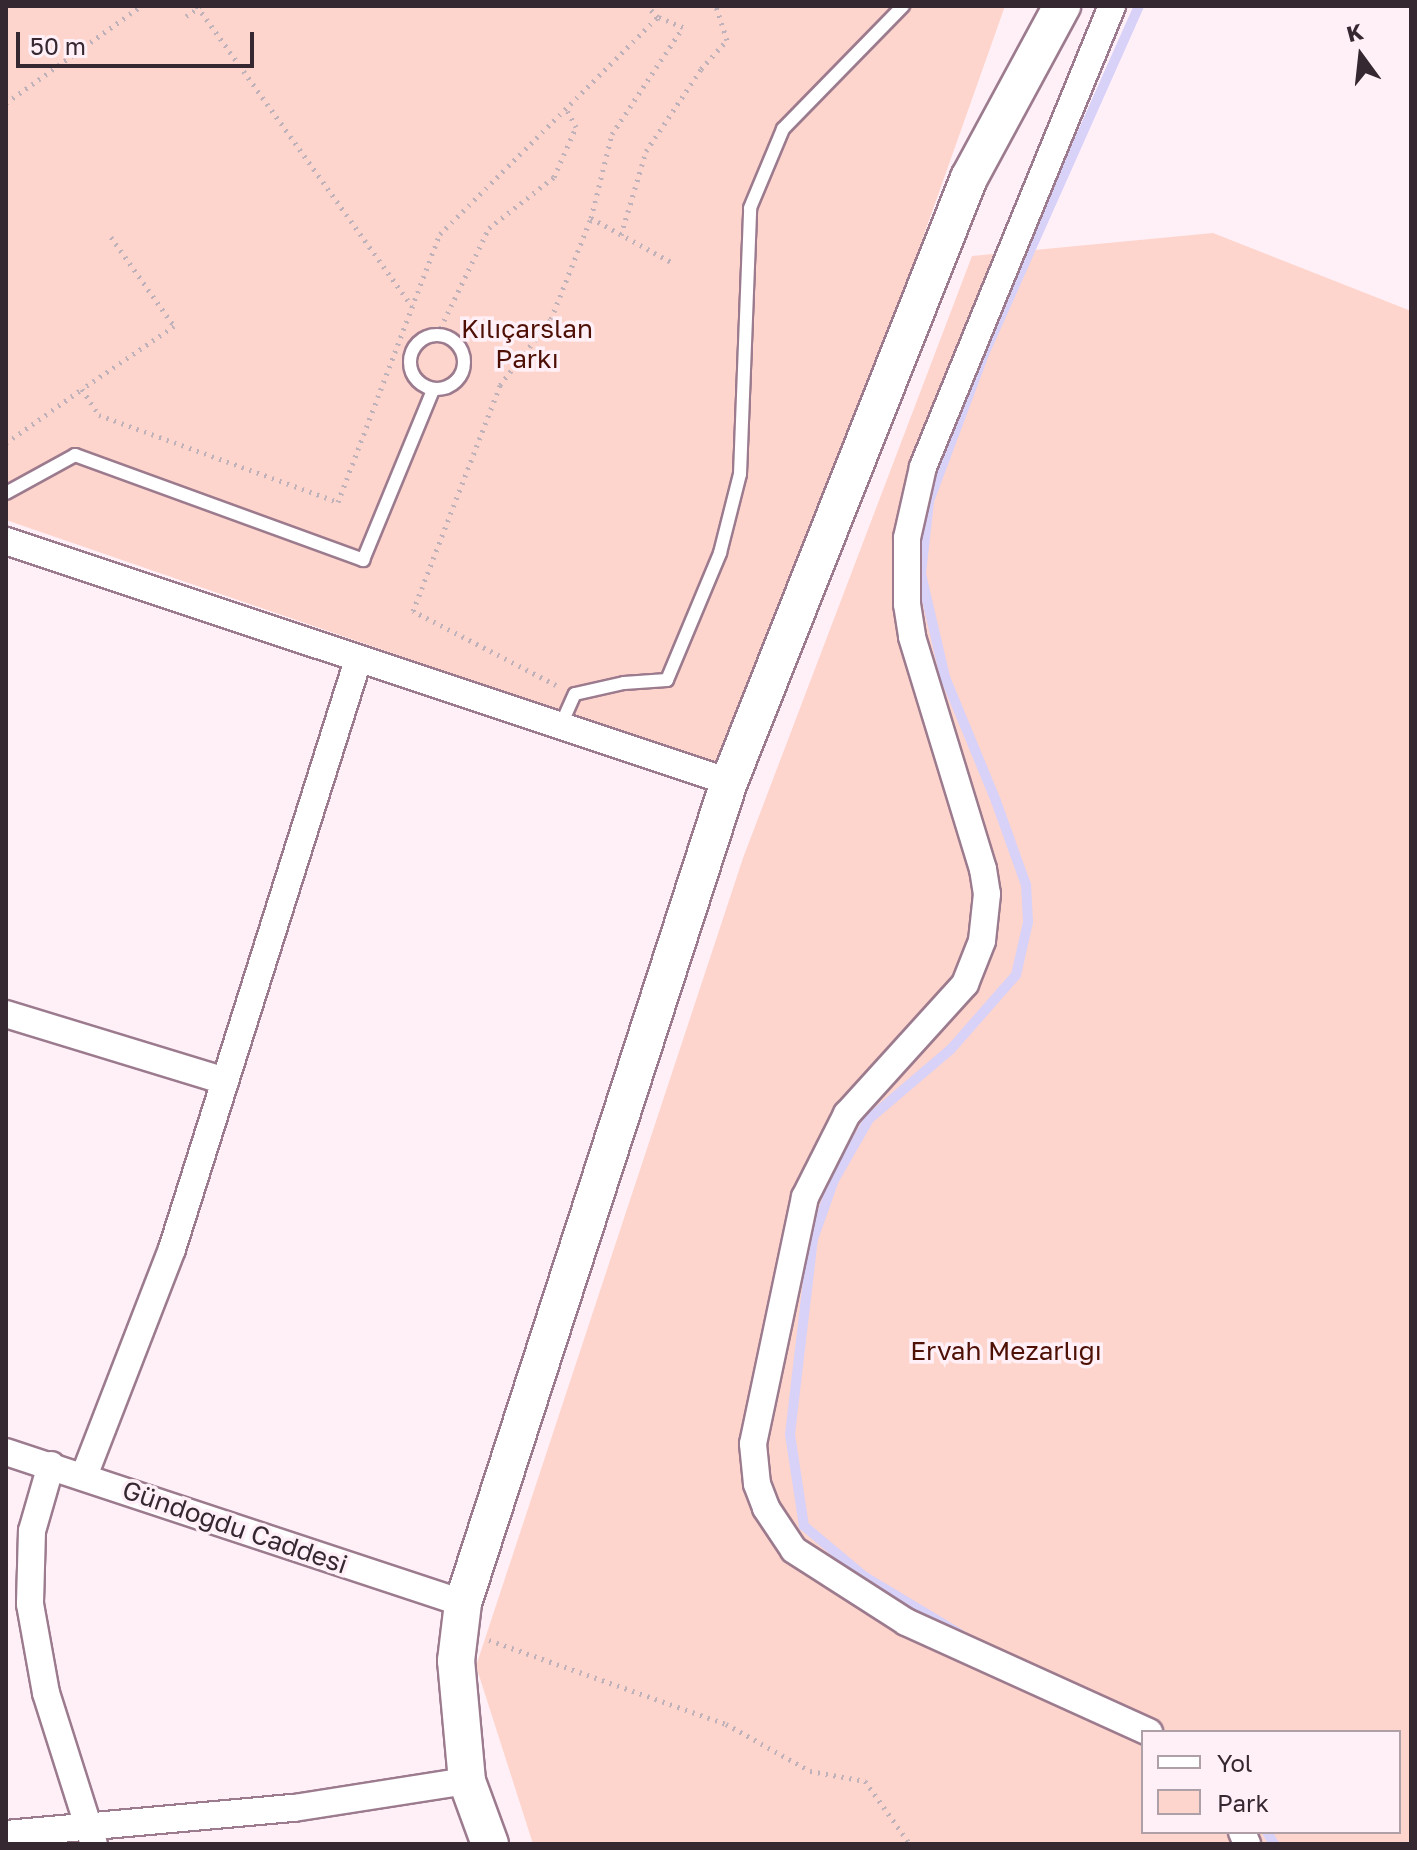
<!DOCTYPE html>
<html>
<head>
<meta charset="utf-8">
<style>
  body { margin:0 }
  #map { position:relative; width:1417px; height:1850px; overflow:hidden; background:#fff0f8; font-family:"Golos Text",sans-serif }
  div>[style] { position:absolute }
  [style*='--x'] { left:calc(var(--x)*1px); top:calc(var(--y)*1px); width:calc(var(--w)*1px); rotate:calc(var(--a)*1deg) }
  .green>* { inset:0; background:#fed5cc }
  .stream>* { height:10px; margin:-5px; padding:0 5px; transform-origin:5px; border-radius:5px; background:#d8d1f8 }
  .path>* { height:5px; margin-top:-2.5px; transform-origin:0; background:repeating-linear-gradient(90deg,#bfb1b9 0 2px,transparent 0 8px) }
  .roads { filter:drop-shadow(2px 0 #9c7b8e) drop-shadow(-2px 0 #9c7b8e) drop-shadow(0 2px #9c7b8e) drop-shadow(0 -2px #9c7b8e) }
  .service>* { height:12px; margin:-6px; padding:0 6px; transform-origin:6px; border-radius:6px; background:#fff }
  .service>.ring { margin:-6px; padding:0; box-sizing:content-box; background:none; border:12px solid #fff; border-radius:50% }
  .minor>* { height:26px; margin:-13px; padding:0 13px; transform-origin:13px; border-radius:13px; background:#fff }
  .secondary>* { height:36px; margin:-18px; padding:0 18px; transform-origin:18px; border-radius:18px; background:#fff }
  span { translate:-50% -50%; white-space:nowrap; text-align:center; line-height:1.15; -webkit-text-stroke:7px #fff0f8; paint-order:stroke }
  .park-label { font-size:26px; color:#4e0f04 }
  .street-label { font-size:26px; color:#362830 }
  .frame { position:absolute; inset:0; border:8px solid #362830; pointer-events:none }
  .legend { position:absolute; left:1141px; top:1730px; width:260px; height:104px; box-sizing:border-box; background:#fff0f8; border:2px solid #afa0a8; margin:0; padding:10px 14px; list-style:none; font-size:24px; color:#362830 }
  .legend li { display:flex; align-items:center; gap:16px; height:40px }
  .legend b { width:40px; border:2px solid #afa0a8 }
  .north { position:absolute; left:1321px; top:16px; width:80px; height:80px; -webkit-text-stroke:6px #fff0f8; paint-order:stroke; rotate:345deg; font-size:22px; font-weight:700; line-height:32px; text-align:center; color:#362830 }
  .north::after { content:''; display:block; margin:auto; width:28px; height:36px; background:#362830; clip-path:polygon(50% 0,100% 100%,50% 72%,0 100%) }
  .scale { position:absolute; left:16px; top:32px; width:238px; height:36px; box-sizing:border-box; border:4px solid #362830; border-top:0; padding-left:10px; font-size:24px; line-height:28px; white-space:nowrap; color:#362830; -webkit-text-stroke:6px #fff0f8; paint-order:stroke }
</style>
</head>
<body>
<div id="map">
  <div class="green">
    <i style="clip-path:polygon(6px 6px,1005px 6px,734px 771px,6px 520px)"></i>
    <i style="clip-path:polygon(evenodd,1213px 233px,1411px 311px,1411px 1844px,533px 1844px,476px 1666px,743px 858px,972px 256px,1213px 233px,1143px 1732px,1399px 1732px,1399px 1832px,1143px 1832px,1143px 1732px)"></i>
  </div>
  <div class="stream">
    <i style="--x:960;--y:1634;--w:111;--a:-149"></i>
    <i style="--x:865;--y:1577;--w:80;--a:-140.1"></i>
    <i style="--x:804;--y:1526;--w:93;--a:-98.7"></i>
    <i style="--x:790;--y:1434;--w:196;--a:-83.3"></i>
    <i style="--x:813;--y:1239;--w:63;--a:-70.4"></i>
    <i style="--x:834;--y:1180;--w:70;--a:-60.2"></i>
    <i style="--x:869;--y:1119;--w:108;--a:-40.5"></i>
    <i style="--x:951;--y:1049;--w:98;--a:-48.7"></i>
    <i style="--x:1016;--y:975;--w:54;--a:-77.2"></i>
    <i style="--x:1028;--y:922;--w:37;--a:-93"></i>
    <i style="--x:1026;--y:885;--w:89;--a:-109.7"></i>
    <i style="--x:996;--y:801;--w:134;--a:-112.4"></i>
    <i style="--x:945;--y:677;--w:106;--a:-103.1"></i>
    <i style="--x:921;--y:574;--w:73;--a:-83.7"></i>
    <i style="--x:929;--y:501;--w:157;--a:-69.5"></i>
    <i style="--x:984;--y:354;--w:381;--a:-66"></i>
    <i style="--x:1267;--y:1832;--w:14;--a:60"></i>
  </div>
  <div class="path">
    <i style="--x:197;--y:6;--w:369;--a:54.4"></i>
    <i style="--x:186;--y:16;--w:17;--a:-33"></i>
    <i style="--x:6;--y:103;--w:166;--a:-35.7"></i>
    <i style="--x:591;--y:218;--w:94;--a:28.8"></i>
    <i style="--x:621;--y:235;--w:88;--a:-73.4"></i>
    <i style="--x:646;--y:151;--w:99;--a:-56.1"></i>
    <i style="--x:701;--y:69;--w:39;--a:-48"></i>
    <i style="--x:727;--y:40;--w:36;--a:-108"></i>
    <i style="--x:111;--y:237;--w:109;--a:54.7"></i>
    <i style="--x:174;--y:326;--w:112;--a:145.6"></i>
    <i style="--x:82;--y:389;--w:31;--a:57"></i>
    <i style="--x:99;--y:415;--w:254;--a:20"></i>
    <i style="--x:338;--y:502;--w:287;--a:-69.2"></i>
    <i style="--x:440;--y:234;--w:308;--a:-44.9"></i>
    <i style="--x:437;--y:335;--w:119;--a:-64.1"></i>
    <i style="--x:489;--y:228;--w:83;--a:-38.1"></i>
    <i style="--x:554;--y:177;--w:55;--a:-66.3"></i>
    <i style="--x:576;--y:127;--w:21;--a:-118"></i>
    <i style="--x:6;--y:443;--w:93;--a:-35.4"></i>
    <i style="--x:556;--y:685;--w:161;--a:-152.6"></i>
    <i style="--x:413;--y:611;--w:242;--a:-68.9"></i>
    <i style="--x:500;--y:385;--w:83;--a:-52.3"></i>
    <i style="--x:551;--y:319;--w:109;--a:-68.4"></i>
    <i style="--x:591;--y:218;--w:87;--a:-76"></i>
    <i style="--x:612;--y:134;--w:128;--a:-56.4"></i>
    <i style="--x:683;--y:27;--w:27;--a:-158"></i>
    <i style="--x:658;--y:17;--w:16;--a:-135"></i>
    <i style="--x:489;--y:1640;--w:251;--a:19.5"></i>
    <i style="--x:726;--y:1724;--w:96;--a:29.2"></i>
    <i style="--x:810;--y:1771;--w:56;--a:10.3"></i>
    <i style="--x:865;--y:1781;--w:77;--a:54.5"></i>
  </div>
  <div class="roads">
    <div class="service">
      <i class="ring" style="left:410px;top:335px;width:42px;height:42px"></i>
      <i style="--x:6;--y:493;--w:79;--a:-28.8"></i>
      <i style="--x:75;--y:455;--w:307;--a:20"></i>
      <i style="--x:363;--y:560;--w:184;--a:-67.6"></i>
      <i style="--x:560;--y:727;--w:36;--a:-66"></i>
      <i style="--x:575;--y:694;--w:50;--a:-12.7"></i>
      <i style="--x:624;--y:683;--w:43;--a:-4"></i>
      <i style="--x:667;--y:680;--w:138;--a:-67.3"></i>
      <i style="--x:720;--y:553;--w:81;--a:-75.8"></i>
      <i style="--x:740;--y:474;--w:266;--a:-87.8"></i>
      <i style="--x:750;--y:208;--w:86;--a:-67.3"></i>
      <i style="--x:783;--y:129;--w:172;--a:-45.7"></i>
    </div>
    <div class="minor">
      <i style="--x:1112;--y:6;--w:498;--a:112.3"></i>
      <i style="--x:923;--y:467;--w:73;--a:102.7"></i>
      <i style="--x:907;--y:538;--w:66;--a:90"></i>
      <i style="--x:907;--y:604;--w:33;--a:81"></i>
      <i style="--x:912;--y:637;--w:243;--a:73"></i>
      <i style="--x:983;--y:869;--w:25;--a:81"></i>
      <i style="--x:987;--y:894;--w:47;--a:96.1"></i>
      <i style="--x:982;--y:941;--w:46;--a:111.6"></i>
      <i style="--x:965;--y:984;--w:176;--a:132.2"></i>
      <i style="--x:847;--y:1114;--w:93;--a:116.8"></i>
      <i style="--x:805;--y:1197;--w:252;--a:101.9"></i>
      <i style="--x:753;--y:1444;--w:40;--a:84.3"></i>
      <i style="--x:757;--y:1484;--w:26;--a:69"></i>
      <i style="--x:766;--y:1508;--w:50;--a:56.3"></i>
      <i style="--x:794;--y:1550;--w:133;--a:32.7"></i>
      <i style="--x:906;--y:1622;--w:267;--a:24.4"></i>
      <i style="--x:6;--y:541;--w:762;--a:18.43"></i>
      <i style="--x:6;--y:1014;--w:229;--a:17"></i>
      <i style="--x:6;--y:1452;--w:481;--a:18.3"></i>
      <i style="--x:51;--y:1465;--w:69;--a:106.1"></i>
      <i style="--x:32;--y:1531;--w:73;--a:91.6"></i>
      <i style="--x:30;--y:1604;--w:90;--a:79.8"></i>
      <i style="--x:46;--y:1693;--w:158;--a:72.4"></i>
      <i style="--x:84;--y:1476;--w:243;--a:-68.8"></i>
      <i style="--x:172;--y:1249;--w:618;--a:-72.47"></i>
      <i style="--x:1242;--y:1832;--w:13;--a:67"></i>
      <i style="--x:6;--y:1834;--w:289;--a:-5.2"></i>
      <i style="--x:294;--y:1808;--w:175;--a:-8.9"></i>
    </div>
    <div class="secondary">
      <i style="--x:490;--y:1844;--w:67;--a:-110.1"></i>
      <i style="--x:467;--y:1781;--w:121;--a:-95.2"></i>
      <i style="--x:456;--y:1661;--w:58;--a:-83.1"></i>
      <i style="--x:463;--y:1603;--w:863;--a:-72.05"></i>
      <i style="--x:729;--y:782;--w:650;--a:-68.33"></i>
      <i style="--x:969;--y:178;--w:196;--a:-61.6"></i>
    </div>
  </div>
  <div class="park-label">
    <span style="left:527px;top:344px">Kılıçarslan<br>Parkı</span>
    <span style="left:1006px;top:1351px">Ervah Mezarlığı</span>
  </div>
  <div class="street-label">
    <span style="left:235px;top:1527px;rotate:19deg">Gündoğdu Caddesi</span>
  </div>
  <div class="frame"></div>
  <ul class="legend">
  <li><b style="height:10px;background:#fff"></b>Yol</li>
  <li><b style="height:22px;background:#fed5cc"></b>Park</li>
  </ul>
  <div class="north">K</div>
  <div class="scale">50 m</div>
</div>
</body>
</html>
